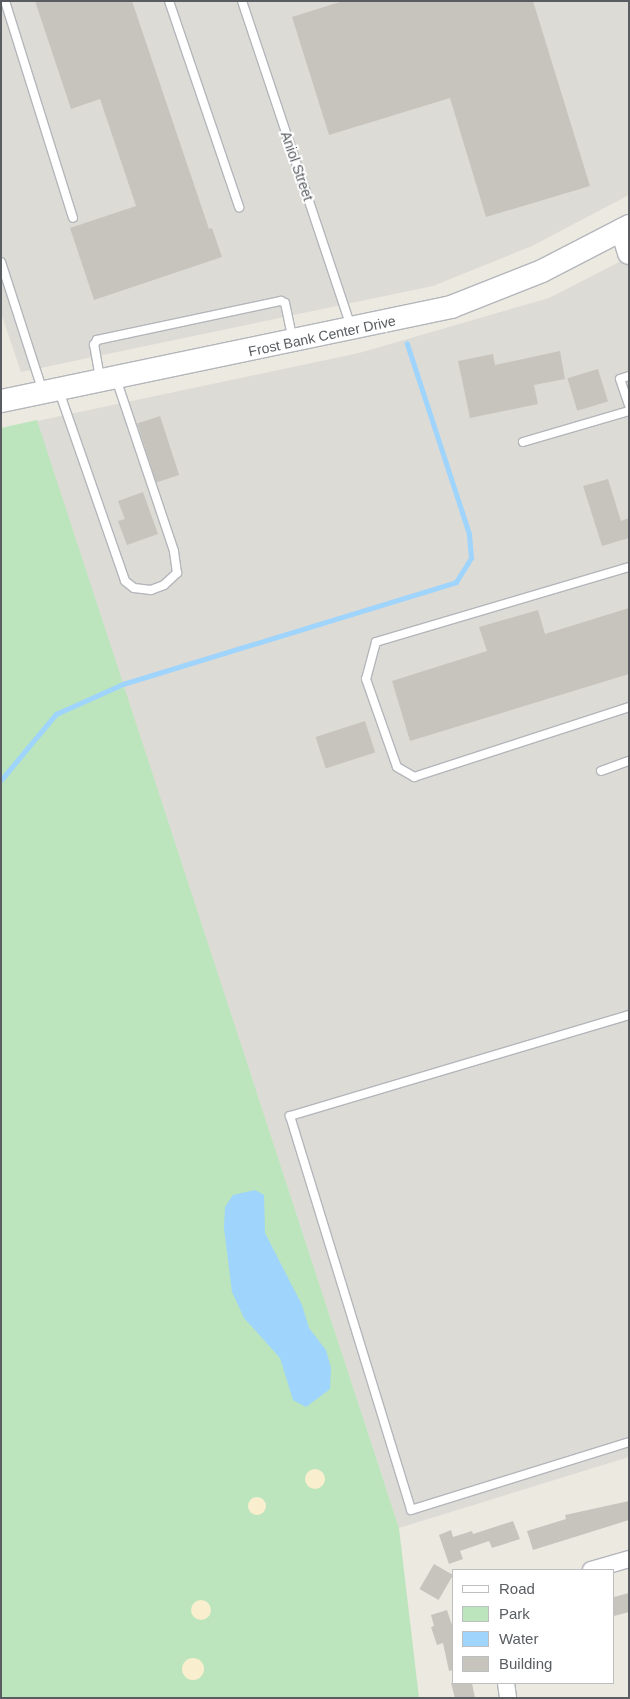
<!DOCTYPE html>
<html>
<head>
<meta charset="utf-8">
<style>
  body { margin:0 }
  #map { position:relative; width:630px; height:1699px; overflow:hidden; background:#ece9e0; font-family:Arial,sans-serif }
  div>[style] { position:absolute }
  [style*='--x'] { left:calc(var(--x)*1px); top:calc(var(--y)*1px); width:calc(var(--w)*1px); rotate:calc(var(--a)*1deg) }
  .industrial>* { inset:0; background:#dddbd5 }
  .green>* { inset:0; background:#bce4bd }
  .sand>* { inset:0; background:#f9efce }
  .round { border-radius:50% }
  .water>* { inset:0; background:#9fd4fd }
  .stream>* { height:4.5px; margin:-2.25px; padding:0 2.25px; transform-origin:2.25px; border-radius:2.25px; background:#9fd4fd }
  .building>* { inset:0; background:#c7c4be; transform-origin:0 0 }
  .roads { filter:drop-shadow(1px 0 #b3b6bb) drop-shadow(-1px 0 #b3b6bb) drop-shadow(0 1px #b3b6bb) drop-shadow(0 -1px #b3b6bb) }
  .lane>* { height:8px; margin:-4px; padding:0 4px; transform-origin:4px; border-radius:4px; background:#fff }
  .street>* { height:16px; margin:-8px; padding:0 8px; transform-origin:8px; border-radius:8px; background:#fff }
  .secondary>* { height:22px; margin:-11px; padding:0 11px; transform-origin:11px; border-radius:11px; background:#fff }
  span { translate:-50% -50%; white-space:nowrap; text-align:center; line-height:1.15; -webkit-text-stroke:4px #fff; paint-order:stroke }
  .street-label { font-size:14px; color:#595d61 }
  .frame { position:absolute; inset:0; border:2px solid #595d61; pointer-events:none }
  .legend { position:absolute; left:452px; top:1569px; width:162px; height:115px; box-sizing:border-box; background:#fff; border:1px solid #bdbec0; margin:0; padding:6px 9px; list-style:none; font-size:15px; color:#595d61 }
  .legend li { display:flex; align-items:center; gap:10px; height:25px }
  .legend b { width:25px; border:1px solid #bdbec0 }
</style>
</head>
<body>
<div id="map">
  <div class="industrial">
    <i style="clip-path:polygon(1px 1px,629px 1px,629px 195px,532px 246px,433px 286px,21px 372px,1px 313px)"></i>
    <i style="clip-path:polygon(629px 257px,629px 1457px,399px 1528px,37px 421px,359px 353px,549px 298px)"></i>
  </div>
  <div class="green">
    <i style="clip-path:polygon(37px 420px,399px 1528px,419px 1698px,1px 1698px,1px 428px)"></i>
  </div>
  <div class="sand">
    <i class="round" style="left:305px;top:1469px;width:20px;height:20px"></i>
    <i class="round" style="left:248px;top:1497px;width:18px;height:18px"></i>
    <i class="round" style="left:191px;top:1600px;width:20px;height:20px"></i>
    <i class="round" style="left:182px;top:1658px;width:22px;height:22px"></i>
  </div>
  <div class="water">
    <i style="clip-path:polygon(255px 1190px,264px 1195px,265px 1233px,302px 1305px,309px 1328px,326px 1350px,331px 1368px,330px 1389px,306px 1407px,293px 1400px,280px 1358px,244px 1318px,232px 1292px,224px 1228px,225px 1207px,233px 1195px)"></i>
  </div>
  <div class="stream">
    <i style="--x:1;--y:780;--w:86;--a:-50.2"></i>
    <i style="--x:56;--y:714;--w:73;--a:-24.1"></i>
    <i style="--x:123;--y:684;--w:348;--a:-17"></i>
    <i style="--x:456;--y:582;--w:28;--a:-58"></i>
    <i style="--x:471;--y:558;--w:24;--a:-95"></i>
    <i style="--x:469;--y:534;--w:200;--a:-108.1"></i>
  </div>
  <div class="building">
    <i style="clip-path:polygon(35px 1px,132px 1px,209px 229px,212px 228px,222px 257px,94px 300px,70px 228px,136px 206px,100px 99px,71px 109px)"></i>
    <i style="clip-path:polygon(343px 1px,533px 1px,590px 186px,486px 217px,450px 98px,329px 135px,292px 17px)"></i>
    <i style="clip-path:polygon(560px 351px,565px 379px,534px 385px,538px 404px,470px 418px,458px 361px,493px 354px,495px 365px)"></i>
    <i style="left:598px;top:369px;width:34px;height:32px;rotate:73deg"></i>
    <i style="left:160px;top:416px;width:62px;height:24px;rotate:72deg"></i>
    <i style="clip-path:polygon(608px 479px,621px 521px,629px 518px,629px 538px,602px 546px,583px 486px)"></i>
    <i style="clip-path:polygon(143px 492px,158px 534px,127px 545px,118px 521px,125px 519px,118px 501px)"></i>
    <i style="clip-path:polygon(629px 608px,629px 674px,410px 741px,392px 681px,487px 651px,479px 627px,538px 610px,545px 634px)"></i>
    <i style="left:365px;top:721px;width:33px;height:52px;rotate:72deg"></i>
    <i style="clip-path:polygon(629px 1501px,629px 1520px,533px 1550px,527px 1531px,566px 1519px,565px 1515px)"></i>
    <i style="clip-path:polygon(513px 1521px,520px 1539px,492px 1548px,489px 1541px,460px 1551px,463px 1559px,449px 1564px,439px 1535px,451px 1530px,453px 1537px,472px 1531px,473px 1534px)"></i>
    <i style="left:434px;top:1564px;width:22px;height:29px;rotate:30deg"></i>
    <i style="clip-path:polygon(629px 1593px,629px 1612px,614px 1616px,614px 1597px)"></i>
    <i style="clip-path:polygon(447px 1610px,454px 1631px,454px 1670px,449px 1671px,443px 1643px,437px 1645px,431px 1627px,434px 1626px,431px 1615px)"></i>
    <i style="clip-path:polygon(451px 1683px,472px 1683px,475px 1698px,455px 1698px)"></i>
  </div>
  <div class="roads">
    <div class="lane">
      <i style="--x:5;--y:1;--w:227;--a:72.6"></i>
      <i style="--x:169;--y:1;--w:218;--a:71.2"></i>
      <i style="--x:242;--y:1;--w:343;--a:71.5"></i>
      <i style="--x:1;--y:262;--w:133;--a:72.1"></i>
      <i style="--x:629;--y:376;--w:9;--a:162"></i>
      <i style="--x:620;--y:379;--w:28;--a:71"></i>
      <i style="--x:100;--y:378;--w:34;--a:-100"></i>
      <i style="--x:94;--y:345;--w:6;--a:-59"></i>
      <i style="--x:97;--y:340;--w:188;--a:-12"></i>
      <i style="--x:281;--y:301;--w:4;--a:27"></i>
      <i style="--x:285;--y:303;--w:35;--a:78"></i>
      <i style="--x:59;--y:391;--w:201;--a:70.8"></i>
      <i style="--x:125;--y:581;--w:11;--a:38"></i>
      <i style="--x:134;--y:588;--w:17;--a:7"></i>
      <i style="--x:151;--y:590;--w:14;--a:-21"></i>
      <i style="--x:164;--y:585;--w:18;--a:-43"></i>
      <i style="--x:177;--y:573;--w:22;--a:-98"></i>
      <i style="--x:174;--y:551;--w:182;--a:-108.6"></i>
      <i style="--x:523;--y:442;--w:110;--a:-16.3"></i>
      <i style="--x:629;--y:567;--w:264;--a:163.5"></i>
      <i style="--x:376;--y:642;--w:38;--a:105"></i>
      <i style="--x:366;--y:679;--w:93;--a:70.6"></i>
      <i style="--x:397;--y:767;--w:20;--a:30"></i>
      <i style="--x:414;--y:777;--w:226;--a:-18"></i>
      <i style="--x:601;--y:771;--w:30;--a:-20"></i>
      <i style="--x:629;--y:1015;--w:354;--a:163.4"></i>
      <i style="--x:290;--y:1116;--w:412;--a:72.9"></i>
      <i style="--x:411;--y:1510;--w:228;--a:-17.3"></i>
    </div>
    <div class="street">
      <i style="--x:591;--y:1570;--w:40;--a:-16"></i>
      <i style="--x:506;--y:1683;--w:15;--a:82"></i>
    </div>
    <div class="secondary">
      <i style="--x:622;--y:230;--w:24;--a:73"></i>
      <i style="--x:1;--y:401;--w:460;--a:-11.8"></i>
      <i style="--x:451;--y:307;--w:98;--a:-21.6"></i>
      <i style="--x:542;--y:271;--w:98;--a:-27.3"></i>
    </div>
  </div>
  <div class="street-label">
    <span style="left:297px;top:166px;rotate:71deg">Aniol Street</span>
    <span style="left:322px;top:336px;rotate:-12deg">Frost Bank Center Drive</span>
  </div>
  <div class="frame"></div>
  <ul class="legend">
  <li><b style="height:6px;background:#fff"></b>Road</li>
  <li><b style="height:14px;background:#bce4bd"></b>Park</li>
  <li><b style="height:14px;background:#9fd4fd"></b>Water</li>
  <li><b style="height:14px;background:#c7c4be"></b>Building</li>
  </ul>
</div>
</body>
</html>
